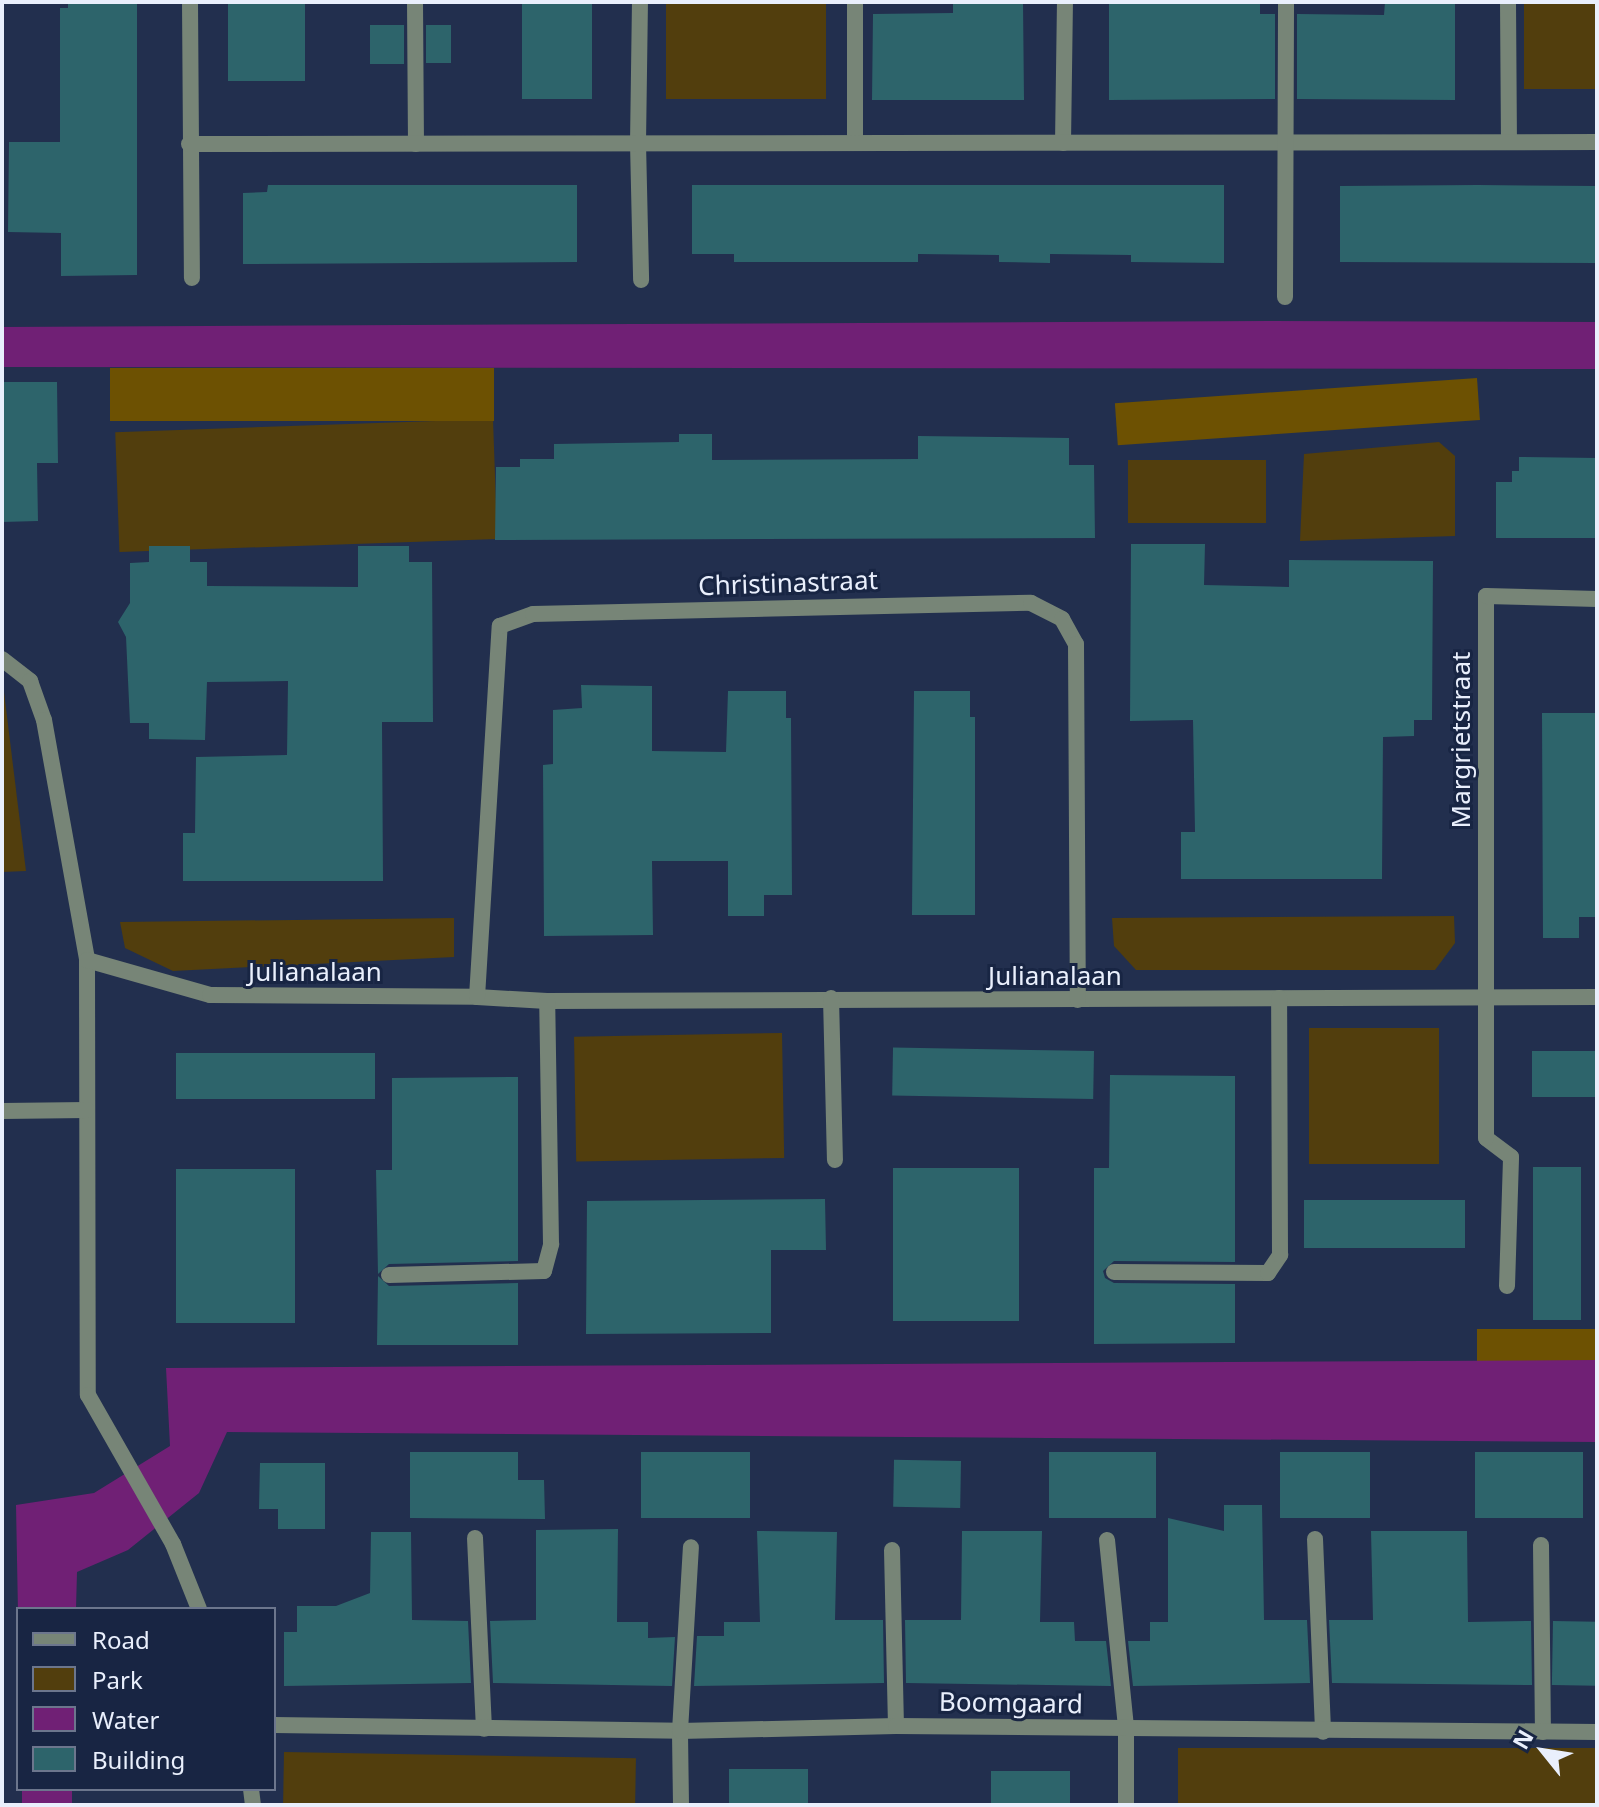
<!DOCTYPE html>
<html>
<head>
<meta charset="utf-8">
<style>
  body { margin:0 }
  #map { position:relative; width:1599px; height:1807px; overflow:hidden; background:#222f4e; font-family:"Noto Sans",sans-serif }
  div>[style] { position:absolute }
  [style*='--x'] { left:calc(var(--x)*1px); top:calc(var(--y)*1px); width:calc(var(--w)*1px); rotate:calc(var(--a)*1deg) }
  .green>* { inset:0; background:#523e0d; transform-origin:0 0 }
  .forest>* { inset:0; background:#6d5102; transform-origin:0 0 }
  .water>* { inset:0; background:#702075; transform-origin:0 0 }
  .building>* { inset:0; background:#2d646b; transform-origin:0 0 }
  .lane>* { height:16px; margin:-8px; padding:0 8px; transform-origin:8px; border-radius:8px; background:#778577 }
  .street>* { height:16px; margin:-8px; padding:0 8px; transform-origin:8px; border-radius:8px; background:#778577 }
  span { translate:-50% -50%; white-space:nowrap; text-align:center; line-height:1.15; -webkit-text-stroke:6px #182543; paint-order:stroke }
  .street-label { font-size:26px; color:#e9effc }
  .frame { position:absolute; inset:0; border:4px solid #e9effc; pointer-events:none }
  .legend { position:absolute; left:16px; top:1607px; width:260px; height:184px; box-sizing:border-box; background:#182543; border:2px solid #6c768d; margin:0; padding:10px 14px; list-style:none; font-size:24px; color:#e9effc }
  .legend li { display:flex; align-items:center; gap:16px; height:40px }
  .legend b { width:40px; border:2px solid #6c768d }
  .north { position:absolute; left:1503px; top:1711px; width:80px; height:80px; -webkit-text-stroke:6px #182543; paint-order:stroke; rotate:300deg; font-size:22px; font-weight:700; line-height:32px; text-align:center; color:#e9effc }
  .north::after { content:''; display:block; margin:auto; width:28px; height:36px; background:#e9effc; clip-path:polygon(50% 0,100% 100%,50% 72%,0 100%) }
</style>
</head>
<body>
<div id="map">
  <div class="green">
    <i style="left:666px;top:2px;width:160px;height:97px"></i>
    <i style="left:1524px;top:2px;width:73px;height:87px"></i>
    <i style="left:493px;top:419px;width:120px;height:378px;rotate:88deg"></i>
    <i style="clip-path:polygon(1439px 442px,1455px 456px,1455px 536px,1300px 541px,1304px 454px)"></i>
    <i style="left:1266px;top:460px;width:63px;height:138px;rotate:90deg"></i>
    <i style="clip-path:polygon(2px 684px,3px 684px,26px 871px,2px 872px)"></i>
    <i style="clip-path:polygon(1454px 916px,1455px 943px,1435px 970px,1136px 970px,1114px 946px,1112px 918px)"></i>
    <i style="clip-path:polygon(454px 918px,454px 957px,173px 971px,125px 948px,120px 922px)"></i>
    <i style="left:1309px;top:1028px;width:130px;height:136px"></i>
    <i style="left:782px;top:1033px;width:125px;height:208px;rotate:89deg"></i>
    <i style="left:1597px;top:1748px;width:57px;height:419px;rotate:90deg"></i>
    <i style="left:284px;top:1752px;width:352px;height:53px;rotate:1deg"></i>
  </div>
  <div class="forest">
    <i style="left:110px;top:368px;width:384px;height:53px"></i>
    <i style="left:1477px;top:378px;width:42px;height:363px;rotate:86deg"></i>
    <i style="left:1597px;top:1329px;width:35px;height:120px;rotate:90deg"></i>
  </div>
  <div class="water">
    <i style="clip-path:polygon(1265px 321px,1597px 322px,1597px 369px,2px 367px,2px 327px)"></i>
    <i style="clip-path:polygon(1597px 1360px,1597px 1442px,227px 1432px,199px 1493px,128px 1550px,77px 1572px,76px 1609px,18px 1609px,18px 1613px,16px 1505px,94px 1493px,170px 1446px,166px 1368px)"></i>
    <i style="left:22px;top:1789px;width:50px;height:16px"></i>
  </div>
  <div class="building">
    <i style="clip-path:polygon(68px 2px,137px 2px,137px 275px,61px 276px,61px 233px,8px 232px,9px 142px,60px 142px,60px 8px,68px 8px)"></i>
    <i style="left:228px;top:2px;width:77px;height:79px"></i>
    <i style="left:522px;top:2px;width:70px;height:97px"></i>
    <i style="clip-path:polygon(953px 2px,1023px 2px,1024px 100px,872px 100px,873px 14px,953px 13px)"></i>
    <i style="clip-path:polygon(1109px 2px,1260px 2px,1260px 14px,1275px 14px,1275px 99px,1109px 100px)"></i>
    <i style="clip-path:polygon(1385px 2px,1455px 2px,1455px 100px,1297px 99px,1297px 14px,1384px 15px)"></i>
    <i style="left:370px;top:25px;width:34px;height:39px"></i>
    <i style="left:426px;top:25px;width:25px;height:38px"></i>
    <i style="clip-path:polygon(268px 185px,577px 185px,577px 262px,243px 264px,243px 193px,267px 192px)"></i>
    <i style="clip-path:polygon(692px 185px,1224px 185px,1224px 263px,1131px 262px,1131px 255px,1050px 254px,1050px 263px,999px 262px,999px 255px,918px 254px,918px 262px,734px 262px,734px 254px,692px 254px)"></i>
    <i style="clip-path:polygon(1478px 185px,1597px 186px,1597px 263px,1340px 262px,1340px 186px)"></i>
    <i style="clip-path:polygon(2px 382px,57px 382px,58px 463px,37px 463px,38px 521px,2px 522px)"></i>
    <i style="clip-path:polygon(679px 434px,712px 434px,712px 460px,918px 459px,918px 436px,1069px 438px,1069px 465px,1094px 465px,1095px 538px,495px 540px,496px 467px,520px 467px,520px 459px,554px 459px,554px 444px,679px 442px)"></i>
    <i style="clip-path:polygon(1519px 457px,1597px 458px,1597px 538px,1496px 538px,1496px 482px,1512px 482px,1512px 471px,1519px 471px)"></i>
    <i style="clip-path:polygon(1131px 544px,1205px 544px,1204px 585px,1289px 587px,1289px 560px,1433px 561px,1432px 720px,1414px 720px,1414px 736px,1383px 737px,1382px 879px,1181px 879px,1181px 832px,1195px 832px,1193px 720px,1130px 721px)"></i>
    <i style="clip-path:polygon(149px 546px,190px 546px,190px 562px,207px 562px,207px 586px,358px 587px,358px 546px,409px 546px,409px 562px,432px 562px,433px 722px,382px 722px,383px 881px,183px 881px,183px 833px,195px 833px,196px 757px,287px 755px,288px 681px,207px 682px,205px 740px,149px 739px,149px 723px,130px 723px,126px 637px,118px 622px,130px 603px,130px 563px,149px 562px)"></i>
    <i style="clip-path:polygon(581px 685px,652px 686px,652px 751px,726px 752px,728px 691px,786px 691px,786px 718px,791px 718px,792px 895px,764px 895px,764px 916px,728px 916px,728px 861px,652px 861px,653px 935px,544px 936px,543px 765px,553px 764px,553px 710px,582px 708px)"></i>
    <i style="clip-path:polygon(914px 691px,970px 691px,970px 717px,975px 717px,975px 915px,912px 915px)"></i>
    <i style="clip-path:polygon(1542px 713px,1597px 713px,1597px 917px,1579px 917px,1579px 938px,1543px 938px)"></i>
    <i style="left:1094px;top:1051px;width:48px;height:201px;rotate:91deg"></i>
    <i style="left:1532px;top:1051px;width:65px;height:46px"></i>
    <i style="left:176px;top:1053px;width:199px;height:46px"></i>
    <i style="clip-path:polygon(1110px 1075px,1235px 1076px,1235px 1262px,1114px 1261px,1103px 1271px,1105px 1278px,1114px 1283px,1235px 1284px,1235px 1343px,1094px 1344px,1094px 1168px,1109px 1168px)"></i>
    <i style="clip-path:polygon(518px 1077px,518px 1261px,389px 1264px,378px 1274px,376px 1170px,392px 1170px,392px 1078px)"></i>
    <i style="left:1533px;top:1167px;width:48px;height:153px"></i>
    <i style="left:1019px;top:1168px;width:153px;height:126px;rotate:90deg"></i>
    <i style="left:295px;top:1169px;width:154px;height:119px;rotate:90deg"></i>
    <i style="clip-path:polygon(825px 1199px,826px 1250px,771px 1250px,771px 1333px,586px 1334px,587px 1201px)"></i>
    <i style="left:1304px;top:1200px;width:161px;height:48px"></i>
    <i style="clip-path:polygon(378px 1276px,389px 1286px,518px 1283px,518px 1345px,377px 1345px)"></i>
    <i style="clip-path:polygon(410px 1452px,518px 1452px,518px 1480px,544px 1480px,545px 1519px,410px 1518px)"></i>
    <i style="left:641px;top:1452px;width:109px;height:66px"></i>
    <i style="left:1049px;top:1452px;width:107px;height:66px"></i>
    <i style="left:1280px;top:1452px;width:90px;height:66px"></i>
    <i style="left:1475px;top:1452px;width:108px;height:66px"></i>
    <i style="left:961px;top:1461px;width:47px;height:67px;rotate:91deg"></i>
    <i style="clip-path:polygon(260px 1463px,325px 1463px,325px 1529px,278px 1529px,278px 1509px,259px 1509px)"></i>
    <i style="clip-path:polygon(1224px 1505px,1262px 1505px,1264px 1620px,1307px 1620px,1310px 1683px,1133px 1686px,1128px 1641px,1150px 1641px,1150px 1622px,1168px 1622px,1168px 1518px,1224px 1531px)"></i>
    <i style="clip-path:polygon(618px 1529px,617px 1622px,648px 1622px,648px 1638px,675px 1637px,672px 1686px,493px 1683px,490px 1621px,536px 1620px,536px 1530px)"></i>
    <i style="clip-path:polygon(757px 1531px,837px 1532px,835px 1620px,883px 1620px,884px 1683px,694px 1686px,697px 1636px,724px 1636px,724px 1622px,760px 1622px)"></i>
    <i style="clip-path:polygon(962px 1531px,1042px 1531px,1040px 1622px,1074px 1622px,1075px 1641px,1106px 1641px,1111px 1686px,906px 1683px,905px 1620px,961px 1620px)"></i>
    <i style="clip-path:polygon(1371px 1531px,1467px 1531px,1468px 1622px,1531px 1621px,1532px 1685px,1332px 1683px,1329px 1620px,1373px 1620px)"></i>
    <i style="clip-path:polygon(371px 1532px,411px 1532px,412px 1620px,468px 1621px,471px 1683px,284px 1686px,284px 1632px,297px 1632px,297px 1606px,336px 1606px,370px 1593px)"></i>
    <i style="left:1553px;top:1621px;width:44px;height:64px;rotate:1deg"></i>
    <i style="left:808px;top:1769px;width:36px;height:79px;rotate:90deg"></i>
    <i style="left:991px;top:1771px;width:79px;height:34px"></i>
  </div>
  <div class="lane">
    <i style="--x:638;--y:143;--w:137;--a:88.7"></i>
    <i style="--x:1114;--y:1272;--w:154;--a:0.4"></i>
    <i style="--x:389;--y:1275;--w:155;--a:-1.5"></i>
  </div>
  <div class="street">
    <i style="--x:190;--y:2;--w:276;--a:89.6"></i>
    <i style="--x:415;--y:2;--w:142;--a:89.6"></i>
    <i style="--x:1508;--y:2;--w:140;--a:89.6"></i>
    <i style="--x:638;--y:143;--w:141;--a:-89.2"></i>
    <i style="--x:855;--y:143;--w:141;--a:-90"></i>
    <i style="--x:1063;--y:143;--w:141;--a:-89.2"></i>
    <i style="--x:189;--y:144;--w:1408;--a:-0.08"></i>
    <i style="--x:1285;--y:297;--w:295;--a:-89.8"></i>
    <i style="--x:2;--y:659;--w:36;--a:38"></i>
    <i style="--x:30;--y:681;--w:41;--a:70.3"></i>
    <i style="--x:44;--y:720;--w:244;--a:79.8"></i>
    <i style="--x:87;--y:960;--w:435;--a:89.9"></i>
    <i style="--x:88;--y:1395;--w:172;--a:60.3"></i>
    <i style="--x:173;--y:1544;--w:70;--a:68.2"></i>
    <i style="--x:87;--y:960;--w:128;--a:15.9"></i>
    <i style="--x:210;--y:995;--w:267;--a:0.4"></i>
    <i style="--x:477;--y:997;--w:70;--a:3.3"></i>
    <i style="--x:547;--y:1001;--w:1050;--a:-0.22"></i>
    <i style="--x:477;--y:997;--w:372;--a:-86.5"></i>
    <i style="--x:500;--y:626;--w:35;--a:-20"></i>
    <i style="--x:533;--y:614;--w:498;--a:-1.3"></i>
    <i style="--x:1031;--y:603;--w:35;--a:27"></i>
    <i style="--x:1062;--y:619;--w:29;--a:61"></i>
    <i style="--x:1076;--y:644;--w:356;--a:89.7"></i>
    <i style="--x:831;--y:998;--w:162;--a:88.6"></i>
    <i style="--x:2;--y:1111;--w:85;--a:-0.7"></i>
    <i style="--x:544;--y:1271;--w:28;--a:-75"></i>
    <i style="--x:551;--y:1244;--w:243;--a:-90.9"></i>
    <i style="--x:1268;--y:1273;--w:22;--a:-56"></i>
    <i style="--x:1280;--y:1255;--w:257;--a:-90.2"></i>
    <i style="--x:1507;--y:1286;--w:129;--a:-88.2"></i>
    <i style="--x:1511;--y:1157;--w:31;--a:-143"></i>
    <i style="--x:1486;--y:1138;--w:542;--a:-90"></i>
    <i style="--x:1486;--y:596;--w:111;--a:1.5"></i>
    <i style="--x:475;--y:1538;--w:191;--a:87.3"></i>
    <i style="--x:1315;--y:1539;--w:193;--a:87.6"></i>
    <i style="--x:1107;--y:1540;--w:189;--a:84.2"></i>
    <i style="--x:1126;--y:1728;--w:77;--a:90"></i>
    <i style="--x:1541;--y:1545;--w:187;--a:89.4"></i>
    <i style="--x:892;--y:1550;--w:176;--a:88.7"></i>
    <i style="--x:274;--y:1725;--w:406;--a:0.8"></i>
    <i style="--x:680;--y:1731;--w:216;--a:-1.3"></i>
    <i style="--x:896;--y:1726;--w:701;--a:0.49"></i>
    <i style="--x:251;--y:1789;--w:16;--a:83"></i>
    <i style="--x:681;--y:1805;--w:74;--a:-90.8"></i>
    <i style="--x:680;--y:1731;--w:184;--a:-86.6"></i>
  </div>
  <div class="street-label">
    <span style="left:788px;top:583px;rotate:-2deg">Christinastraat</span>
    <span style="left:1461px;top:740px;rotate:-90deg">Margrietstraat</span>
    <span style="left:315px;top:972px">Julianalaan</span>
    <span style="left:1055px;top:976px">Julianalaan</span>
    <span style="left:1011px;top:1703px;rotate:1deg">Boomgaard</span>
  </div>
  <div class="frame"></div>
  <ul class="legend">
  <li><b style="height:10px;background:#778577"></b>Road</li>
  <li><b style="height:22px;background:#523e0d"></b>Park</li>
  <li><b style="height:22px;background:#702075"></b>Water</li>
  <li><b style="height:22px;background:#2d646b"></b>Building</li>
  </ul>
  <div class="north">N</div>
</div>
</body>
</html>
